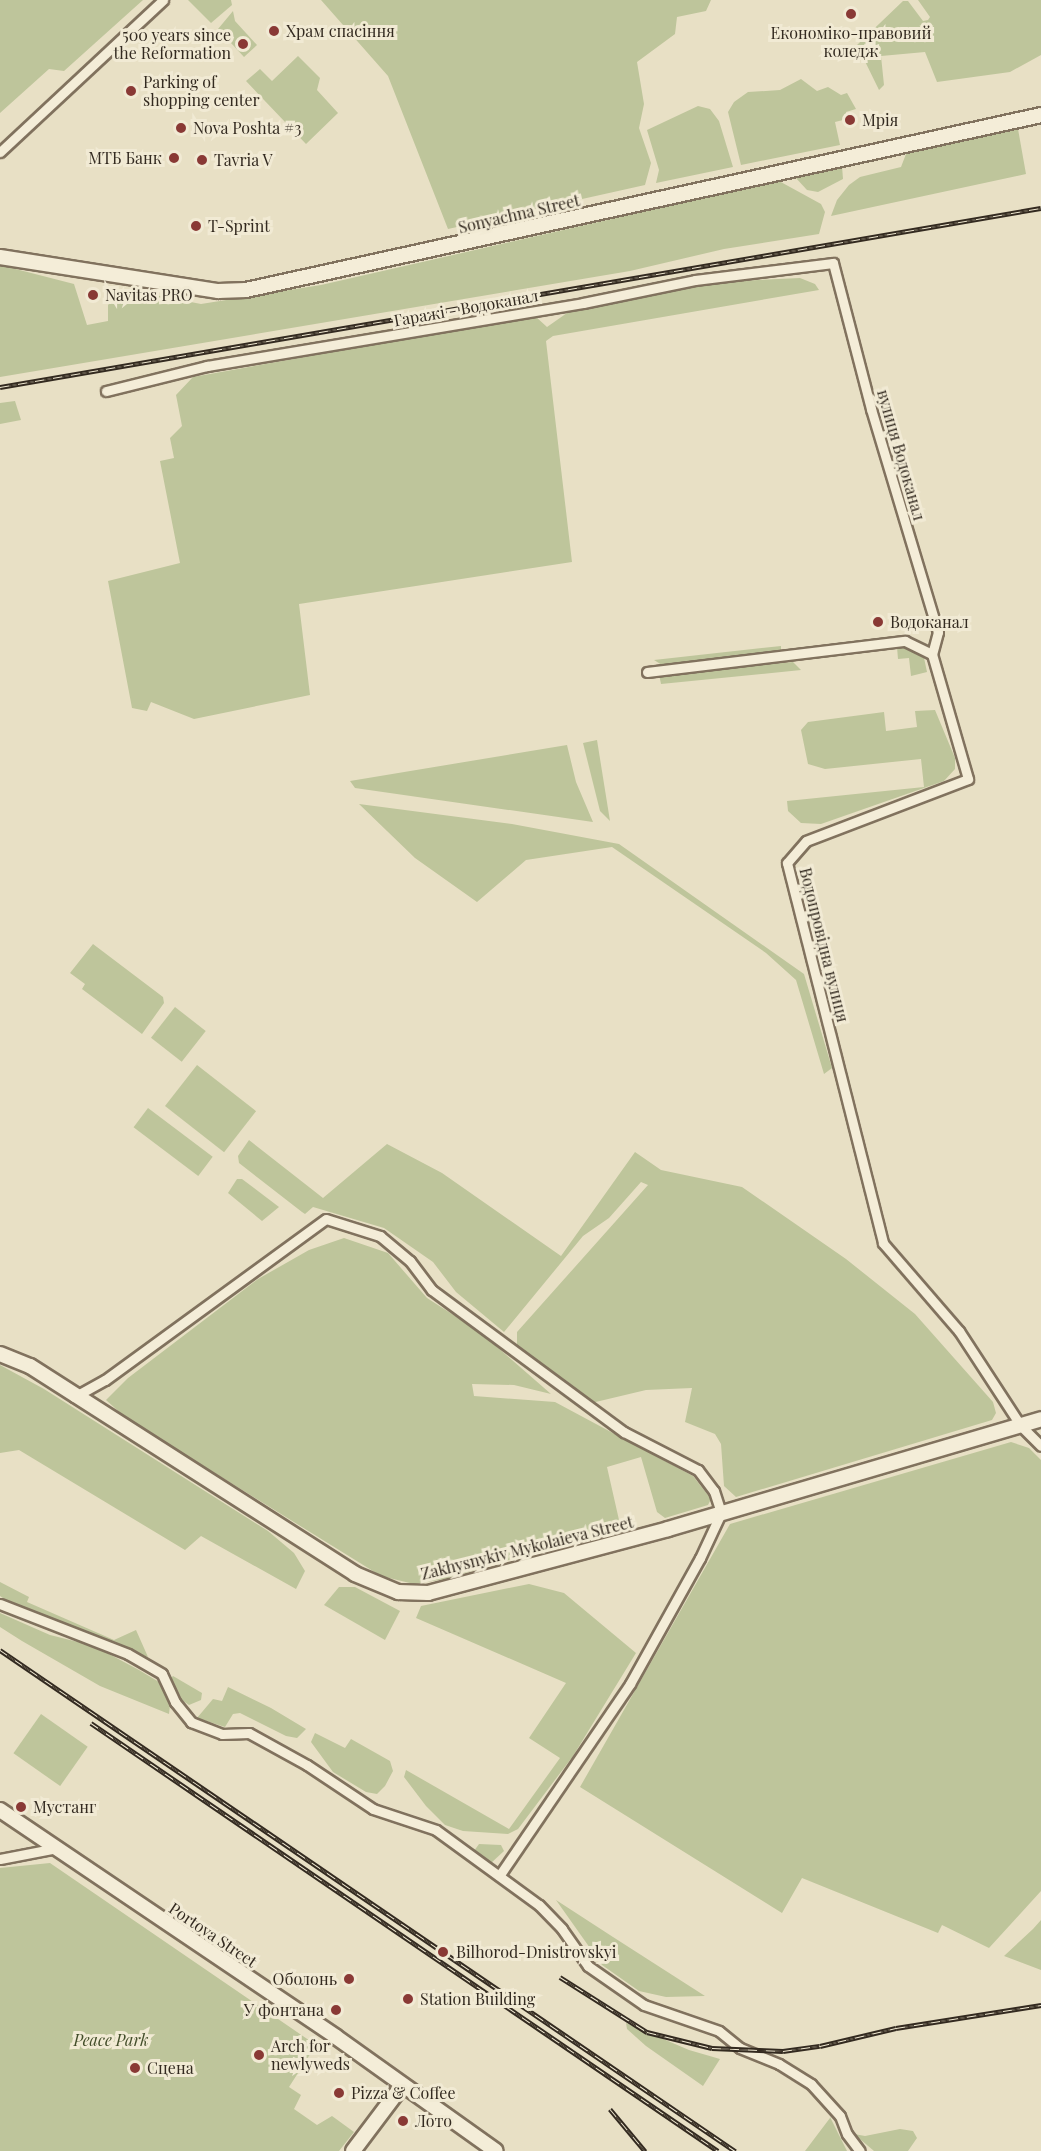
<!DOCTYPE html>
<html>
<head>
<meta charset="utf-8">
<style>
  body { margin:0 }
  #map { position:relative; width:1041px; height:2151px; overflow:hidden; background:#e8e0c5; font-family:"Playfair Display",serif }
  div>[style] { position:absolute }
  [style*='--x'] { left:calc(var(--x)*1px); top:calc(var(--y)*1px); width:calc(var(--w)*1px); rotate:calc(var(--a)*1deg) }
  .green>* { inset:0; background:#bec59b; transform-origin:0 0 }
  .roads { filter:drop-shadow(2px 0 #81725e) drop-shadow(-2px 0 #81725e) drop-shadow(0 2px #81725e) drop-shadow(0 -2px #81725e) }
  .street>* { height:9px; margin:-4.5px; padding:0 4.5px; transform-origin:4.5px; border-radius:4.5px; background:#f4edd8 }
  .secondary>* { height:14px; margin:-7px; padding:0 7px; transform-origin:7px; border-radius:7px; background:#f4edd8 }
  .rail>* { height:5px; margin-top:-2.5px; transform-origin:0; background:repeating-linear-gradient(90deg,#f1ead4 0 9px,#332a20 0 18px); box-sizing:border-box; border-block:2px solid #332a20 }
  .dots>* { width:16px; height:16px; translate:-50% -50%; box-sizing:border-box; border:3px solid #f1ead4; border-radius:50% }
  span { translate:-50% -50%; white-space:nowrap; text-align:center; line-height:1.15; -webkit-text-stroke:6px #f1ead4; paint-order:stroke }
  .poi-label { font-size:16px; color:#332a20 }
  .left { translate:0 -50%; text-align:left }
  .right { translate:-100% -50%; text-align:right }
  .street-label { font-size:16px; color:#332a20 }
  .park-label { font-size:16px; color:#424d29; font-style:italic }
</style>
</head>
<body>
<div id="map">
  <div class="green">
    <i style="clip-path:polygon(0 0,143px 0,64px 71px,49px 69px,0 113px)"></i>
    <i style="clip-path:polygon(188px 0,231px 0,232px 5px,211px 23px)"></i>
    <i style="clip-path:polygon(321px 0,711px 0,706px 11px,677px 17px,675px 34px,637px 62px,644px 104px,639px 128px,651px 163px,645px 185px,448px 229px,388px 76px)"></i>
    <i style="clip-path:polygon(918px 0,1041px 0,1041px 55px,1010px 72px,937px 82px,925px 52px,881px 56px,884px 85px,879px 90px,857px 45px,903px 1px,908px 1px,923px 21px,928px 20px,930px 17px)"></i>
    <i style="clip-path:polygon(233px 11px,235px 21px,257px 45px,244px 57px,218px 29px)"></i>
    <i style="clip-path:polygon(298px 56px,320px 78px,317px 90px,338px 113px,306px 144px,246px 81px,260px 69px,272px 81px)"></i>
    <i style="clip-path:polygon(801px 79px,817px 91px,828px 87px,841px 95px,847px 93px,856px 109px,846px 112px,847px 119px,835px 122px,840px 145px,741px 165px,728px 112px,734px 102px,748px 92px,780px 90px)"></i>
    <i style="clip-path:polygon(698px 106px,710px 109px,719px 121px,733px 167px,656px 183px,659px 170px,647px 130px)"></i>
    <i style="clip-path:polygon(1018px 129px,1026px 174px,831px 216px,837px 200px,849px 185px,860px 177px,901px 167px,906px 154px)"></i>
    <i style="clip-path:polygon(842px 166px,843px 179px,818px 192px,807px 190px,795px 177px)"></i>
    <i style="clip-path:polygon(779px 181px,821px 204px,825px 212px,819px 234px,724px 249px,630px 271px,0 377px,0 265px,74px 284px,87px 325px,108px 321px,108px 305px,124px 289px,201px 304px,321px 285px)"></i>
    <i style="clip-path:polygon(800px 278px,815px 284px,819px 290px,553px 336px,546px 341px,572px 562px,299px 604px,310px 695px,194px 719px,151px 702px,147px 711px,132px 708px,108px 581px,180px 563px,160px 461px,174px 458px,170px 438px,182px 426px,176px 395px,193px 377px,535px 316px,547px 327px,567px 313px,717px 282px)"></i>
    <i style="clip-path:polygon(15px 401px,21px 420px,0 424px,0 403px)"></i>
    <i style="clip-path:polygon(781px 646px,781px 653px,662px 665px,654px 660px)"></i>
    <i style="clip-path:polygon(911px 646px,923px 653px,927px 672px,911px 676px,909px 658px,898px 659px,897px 647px)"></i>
    <i style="clip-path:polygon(793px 662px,801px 670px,661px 684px,659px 674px)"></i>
    <i style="clip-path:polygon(935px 710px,955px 758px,955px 769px,944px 781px,821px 824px,801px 823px,788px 811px,787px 801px,924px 787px,921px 759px,825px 769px,808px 764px,801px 730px,808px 722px,884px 712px,886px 731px,917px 727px,915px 711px)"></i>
    <i style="clip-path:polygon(597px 740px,610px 821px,600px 811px,583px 743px)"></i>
    <i style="clip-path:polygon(567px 745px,576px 782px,593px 822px,355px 788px,350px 781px)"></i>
    <i style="clip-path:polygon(359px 804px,512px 824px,619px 844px,804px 974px,832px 1068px,824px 1074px,796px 980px,766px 953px,612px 847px,526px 860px,477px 902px,415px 858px)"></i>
    <i style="clip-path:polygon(93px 944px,163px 997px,164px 1003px,142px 1034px,82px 989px,85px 984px,70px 973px)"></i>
    <i style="left:175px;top:1007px;width:39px;height:39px;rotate:38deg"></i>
    <i style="left:197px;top:1065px;width:75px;height:52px;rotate:38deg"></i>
    <i style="left:148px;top:1108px;width:81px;height:24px;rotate:37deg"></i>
    <i style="clip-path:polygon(249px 1140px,323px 1198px,387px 1144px,442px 1173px,561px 1256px,635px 1152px,661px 1170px,742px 1187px,846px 1259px,915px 1314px,993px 1402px,996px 1413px,992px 1420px,736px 1497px,724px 1486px,721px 1444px,715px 1434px,685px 1422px,692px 1388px,646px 1390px,583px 1405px,517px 1346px,517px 1332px,648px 1185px,641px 1182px,609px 1218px,583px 1236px,504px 1332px,456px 1292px,433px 1262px,384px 1228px,313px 1207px,305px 1214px,302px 1212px,239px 1163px,238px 1156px)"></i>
    <i style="clip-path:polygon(237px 1179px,242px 1179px,279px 1207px,262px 1221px,228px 1193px)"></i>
    <i style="clip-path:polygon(344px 1238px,388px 1253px,427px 1298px,480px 1332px,551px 1394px,514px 1385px,472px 1384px,474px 1396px,555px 1402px,693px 1476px,711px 1499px,708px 1505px,665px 1518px,657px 1512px,641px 1457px,607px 1467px,619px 1520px,610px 1530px,445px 1579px,414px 1584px,381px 1576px,126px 1418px,106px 1400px,128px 1378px,258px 1279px,309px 1250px)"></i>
    <i style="clip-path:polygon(0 1365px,44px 1389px,268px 1531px,294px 1553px,305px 1571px,296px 1589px,201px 1536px,185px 1550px,19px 1450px,0 1453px)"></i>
    <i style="clip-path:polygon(1011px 1442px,1029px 1448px,1041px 1460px,1041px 1891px,989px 1948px,942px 1925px,938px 1933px,802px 1878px,782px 1913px,580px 1787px,730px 1524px)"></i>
    <i style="clip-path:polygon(0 1582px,29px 1597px,27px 1602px,114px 1640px,136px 1630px,148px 1657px,19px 1609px,0 1596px)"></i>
    <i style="clip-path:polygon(529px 1584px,564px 1593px,636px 1653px,573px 1756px,518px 1829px,508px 1834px,463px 1831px,445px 1825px,426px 1806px,404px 1777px,406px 1770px,509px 1829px,560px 1758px,529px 1738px,566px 1683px,416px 1618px,421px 1606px)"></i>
    <i style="clip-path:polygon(339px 1587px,355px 1587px,400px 1611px,385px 1640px,324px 1605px)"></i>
    <i style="clip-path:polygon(0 1613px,50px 1635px,94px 1646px,139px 1670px,159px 1682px,170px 1705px,169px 1714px,100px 1686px,22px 1641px,0 1627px)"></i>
    <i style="clip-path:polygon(173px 1676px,202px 1693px,201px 1700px,189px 1705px,179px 1698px,171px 1678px)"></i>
    <i style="clip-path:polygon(228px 1687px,271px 1708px,306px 1729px,297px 1738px,286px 1736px,240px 1713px,233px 1714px,225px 1727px,197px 1718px,213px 1699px,222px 1701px)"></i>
    <i style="left:41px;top:1714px;width:57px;height:48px;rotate:35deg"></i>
    <i style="clip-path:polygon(315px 1733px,345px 1748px,351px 1739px,390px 1761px,393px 1771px,385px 1786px,377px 1794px,366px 1792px,333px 1772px,311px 1742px)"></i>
    <i style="clip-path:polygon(479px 1844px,501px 1845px,504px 1851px,490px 1864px,474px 1851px)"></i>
    <i style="clip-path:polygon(50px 1863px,316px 2045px,289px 2087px,301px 2095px,294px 2109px,317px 2125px,332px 2116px,354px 2132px,339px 2151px,0 2151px,0 1868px)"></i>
    <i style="clip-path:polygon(556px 1900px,613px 1937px,705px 1996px,666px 1997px,639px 1991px,602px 1965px)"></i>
    <i style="clip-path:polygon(1041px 1920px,1041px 1970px,1004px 1956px,1033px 1929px)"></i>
    <i style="clip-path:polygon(626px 2023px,689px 2050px,720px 2059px,703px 2086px,646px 2046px,627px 2029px)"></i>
    <i style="clip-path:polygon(830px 2117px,847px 2151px,805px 2151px,830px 2118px)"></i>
    <i style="clip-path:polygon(900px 2129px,913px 2131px,917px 2138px,908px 2151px,874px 2151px,854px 2134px,865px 2136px)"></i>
  </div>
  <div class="roads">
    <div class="street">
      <i style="--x:0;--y:152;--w:223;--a:-43"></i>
      <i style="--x:106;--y:391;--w:104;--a:-13.9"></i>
      <i style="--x:207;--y:366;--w:381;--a:-9.5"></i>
      <i style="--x:583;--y:303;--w:114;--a:-11.6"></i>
      <i style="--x:695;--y:280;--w:139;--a:-7"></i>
      <i style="--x:833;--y:263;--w:151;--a:75.4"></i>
      <i style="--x:871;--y:409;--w:233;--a:73.3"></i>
      <i style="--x:938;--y:632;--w:23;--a:105"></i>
      <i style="--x:647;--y:672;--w:260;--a:-6.9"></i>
      <i style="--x:905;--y:641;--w:30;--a:26"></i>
      <i style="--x:932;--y:654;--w:130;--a:73.9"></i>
      <i style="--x:968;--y:779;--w:173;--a:159.1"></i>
      <i style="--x:806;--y:841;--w:29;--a:131"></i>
      <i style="--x:787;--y:863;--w:392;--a:75.8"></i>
      <i style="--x:883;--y:1243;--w:116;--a:49.2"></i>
      <i style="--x:959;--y:1331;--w:113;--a:56.9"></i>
      <i style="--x:1021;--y:1426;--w:28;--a:45"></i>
      <i style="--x:74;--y:1397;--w:35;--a:-29"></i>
      <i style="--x:105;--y:1380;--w:273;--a:-36.1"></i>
      <i style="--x:326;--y:1219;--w:57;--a:17.5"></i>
      <i style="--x:380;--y:1236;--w:39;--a:40"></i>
      <i style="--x:410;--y:1261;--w:36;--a:53"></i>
      <i style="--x:432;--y:1290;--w:239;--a:36.5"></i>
      <i style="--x:624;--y:1432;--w:83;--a:27.2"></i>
      <i style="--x:698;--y:1470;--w:26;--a:53"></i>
      <i style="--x:714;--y:1491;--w:23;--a:72"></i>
      <i style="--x:721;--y:1513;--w:50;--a:115"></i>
      <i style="--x:700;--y:1558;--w:144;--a:119.1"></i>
      <i style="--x:630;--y:1684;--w:232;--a:124.3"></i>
      <i style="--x:0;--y:1604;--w:137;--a:21.3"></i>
      <i style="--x:128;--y:1654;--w:39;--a:30"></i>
      <i style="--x:162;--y:1674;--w:31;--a:65"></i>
      <i style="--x:175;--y:1702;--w:26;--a:51"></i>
      <i style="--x:191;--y:1722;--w:33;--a:21"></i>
      <i style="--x:222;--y:1734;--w:27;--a:-2"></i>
      <i style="--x:249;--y:1733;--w:66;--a:28.9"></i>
      <i style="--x:307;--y:1765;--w:79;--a:33.7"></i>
      <i style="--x:373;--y:1809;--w:66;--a:18.4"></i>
      <i style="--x:436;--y:1830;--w:127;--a:36.1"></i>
      <i style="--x:539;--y:1905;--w:33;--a:46"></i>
      <i style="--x:562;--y:1929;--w:45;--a:54.9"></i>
      <i style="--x:588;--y:1966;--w:68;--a:34.9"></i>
      <i style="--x:644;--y:2005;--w:79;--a:19.1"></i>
      <i style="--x:719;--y:2031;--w:27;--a:39"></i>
      <i style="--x:740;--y:2048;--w:42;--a:22.3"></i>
      <i style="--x:779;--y:2064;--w:38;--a:32"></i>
      <i style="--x:811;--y:2084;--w:43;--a:47.8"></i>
      <i style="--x:840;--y:2116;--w:19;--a:69"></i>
      <i style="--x:847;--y:2134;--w:21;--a:53"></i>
      <i style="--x:0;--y:1859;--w:58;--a:-10.9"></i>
    </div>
    <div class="secondary">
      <i style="--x:0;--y:257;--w:221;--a:8.9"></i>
      <i style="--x:218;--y:291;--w:28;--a:-2"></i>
      <i style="--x:246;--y:290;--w:814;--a:-12.41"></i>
      <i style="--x:0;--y:1354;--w:32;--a:22"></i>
      <i style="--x:30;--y:1366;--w:386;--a:32.6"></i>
      <i style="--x:355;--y:1574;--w:47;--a:22.7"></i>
      <i style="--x:398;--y:1592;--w:30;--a:2"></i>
      <i style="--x:428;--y:1593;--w:248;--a:-14.9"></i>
      <i style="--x:668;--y:1529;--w:389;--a:-16.4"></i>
      <i style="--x:0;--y:1810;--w:405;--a:34"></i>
      <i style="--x:336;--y:2037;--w:196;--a:35.5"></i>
      <i style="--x:353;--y:2151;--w:81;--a:-53"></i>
    </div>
  </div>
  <div class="rail">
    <i style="--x:0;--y:387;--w:1056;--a:-9.76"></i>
    <i style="--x:0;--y:1650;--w:890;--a:34.28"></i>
    <i style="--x:91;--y:1723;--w:759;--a:34.32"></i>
    <i style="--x:560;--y:1977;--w:103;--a:32.3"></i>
    <i style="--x:647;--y:2032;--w:67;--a:13.8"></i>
    <i style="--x:712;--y:2048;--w:71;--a:2.4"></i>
    <i style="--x:783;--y:2051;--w:37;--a:-8"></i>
    <i style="--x:820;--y:2046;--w:78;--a:-13.3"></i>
    <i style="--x:896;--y:2028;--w:147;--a:-9"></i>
    <i style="--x:610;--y:2109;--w:55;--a:50.2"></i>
  </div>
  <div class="dots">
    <i style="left:851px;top:14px;background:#893935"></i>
    <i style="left:274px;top:31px;background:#893935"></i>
    <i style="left:243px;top:44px;background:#893935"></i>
    <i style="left:131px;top:91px;background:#893935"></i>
    <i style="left:850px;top:120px;background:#893935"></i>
    <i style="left:181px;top:128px;background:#893935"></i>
    <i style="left:174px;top:158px;background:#893935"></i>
    <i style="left:202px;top:160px;background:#893935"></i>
    <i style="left:196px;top:226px;background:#893935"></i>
    <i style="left:93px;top:295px;background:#893935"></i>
    <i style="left:878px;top:622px;background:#893935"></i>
    <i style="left:21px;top:1807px;background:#893935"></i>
    <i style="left:443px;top:1952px;background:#893935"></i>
    <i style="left:349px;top:1979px;background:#893935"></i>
    <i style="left:408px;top:1999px;background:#893935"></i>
    <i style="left:336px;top:2010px;background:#893935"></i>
    <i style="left:259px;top:2055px;background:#893935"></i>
    <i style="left:135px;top:2068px;background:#893935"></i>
    <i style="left:339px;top:2093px;background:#893935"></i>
    <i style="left:403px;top:2121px;background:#893935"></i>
  </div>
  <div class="poi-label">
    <span class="left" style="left:286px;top:31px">Храм спасіння</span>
    <span style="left:851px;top:42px">Економіко-правовий<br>коледж</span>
    <span class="right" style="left:231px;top:44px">500 years since<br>the Reformation</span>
    <span class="left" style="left:143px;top:91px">Parking of<br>shopping center</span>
    <span class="left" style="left:862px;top:120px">Мрія</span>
    <span class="left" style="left:193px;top:128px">Nova Poshta #3</span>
    <span class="right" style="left:162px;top:158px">МТБ Банк</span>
    <span class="left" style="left:214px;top:160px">Tavria V</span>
    <span class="left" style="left:208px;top:226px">T-Sprint</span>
    <span class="left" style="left:105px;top:295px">Navitas PRO</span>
    <span class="left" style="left:890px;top:622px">Водоканал</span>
    <span class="left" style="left:33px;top:1807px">Мустанг</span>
    <span class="left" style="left:456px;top:1952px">Bilhorod-Dnistrovskyi</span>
    <span class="right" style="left:337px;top:1979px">Оболонь</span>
    <span class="left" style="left:420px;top:1999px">Station Building</span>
    <span class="right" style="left:324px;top:2010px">У фонтана</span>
    <span class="left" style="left:271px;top:2055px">Arch for<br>newlyweds</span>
    <span class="left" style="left:147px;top:2068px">Сцена</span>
    <span class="left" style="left:351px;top:2093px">Pizza &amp; Coffee</span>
    <span class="left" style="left:415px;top:2121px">Лото</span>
  </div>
  <div class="street-label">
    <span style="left:519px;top:214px;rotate:-13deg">Sonyachna Street</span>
    <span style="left:466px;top:308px;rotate:-10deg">Гаражі - Водоканал</span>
    <span style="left:901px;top:455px;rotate:74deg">вулиця Водоканал</span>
    <span style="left:824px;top:945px;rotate:76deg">Водопровідна вулиця</span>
    <span style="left:527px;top:1548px;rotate:-14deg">Zakhysnykiv Mykolaieva Street</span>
    <span style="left:213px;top:1935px;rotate:34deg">Portova Street</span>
  </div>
  <div class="park-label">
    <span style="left:111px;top:2040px">Peace Park</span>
  </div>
</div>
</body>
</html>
